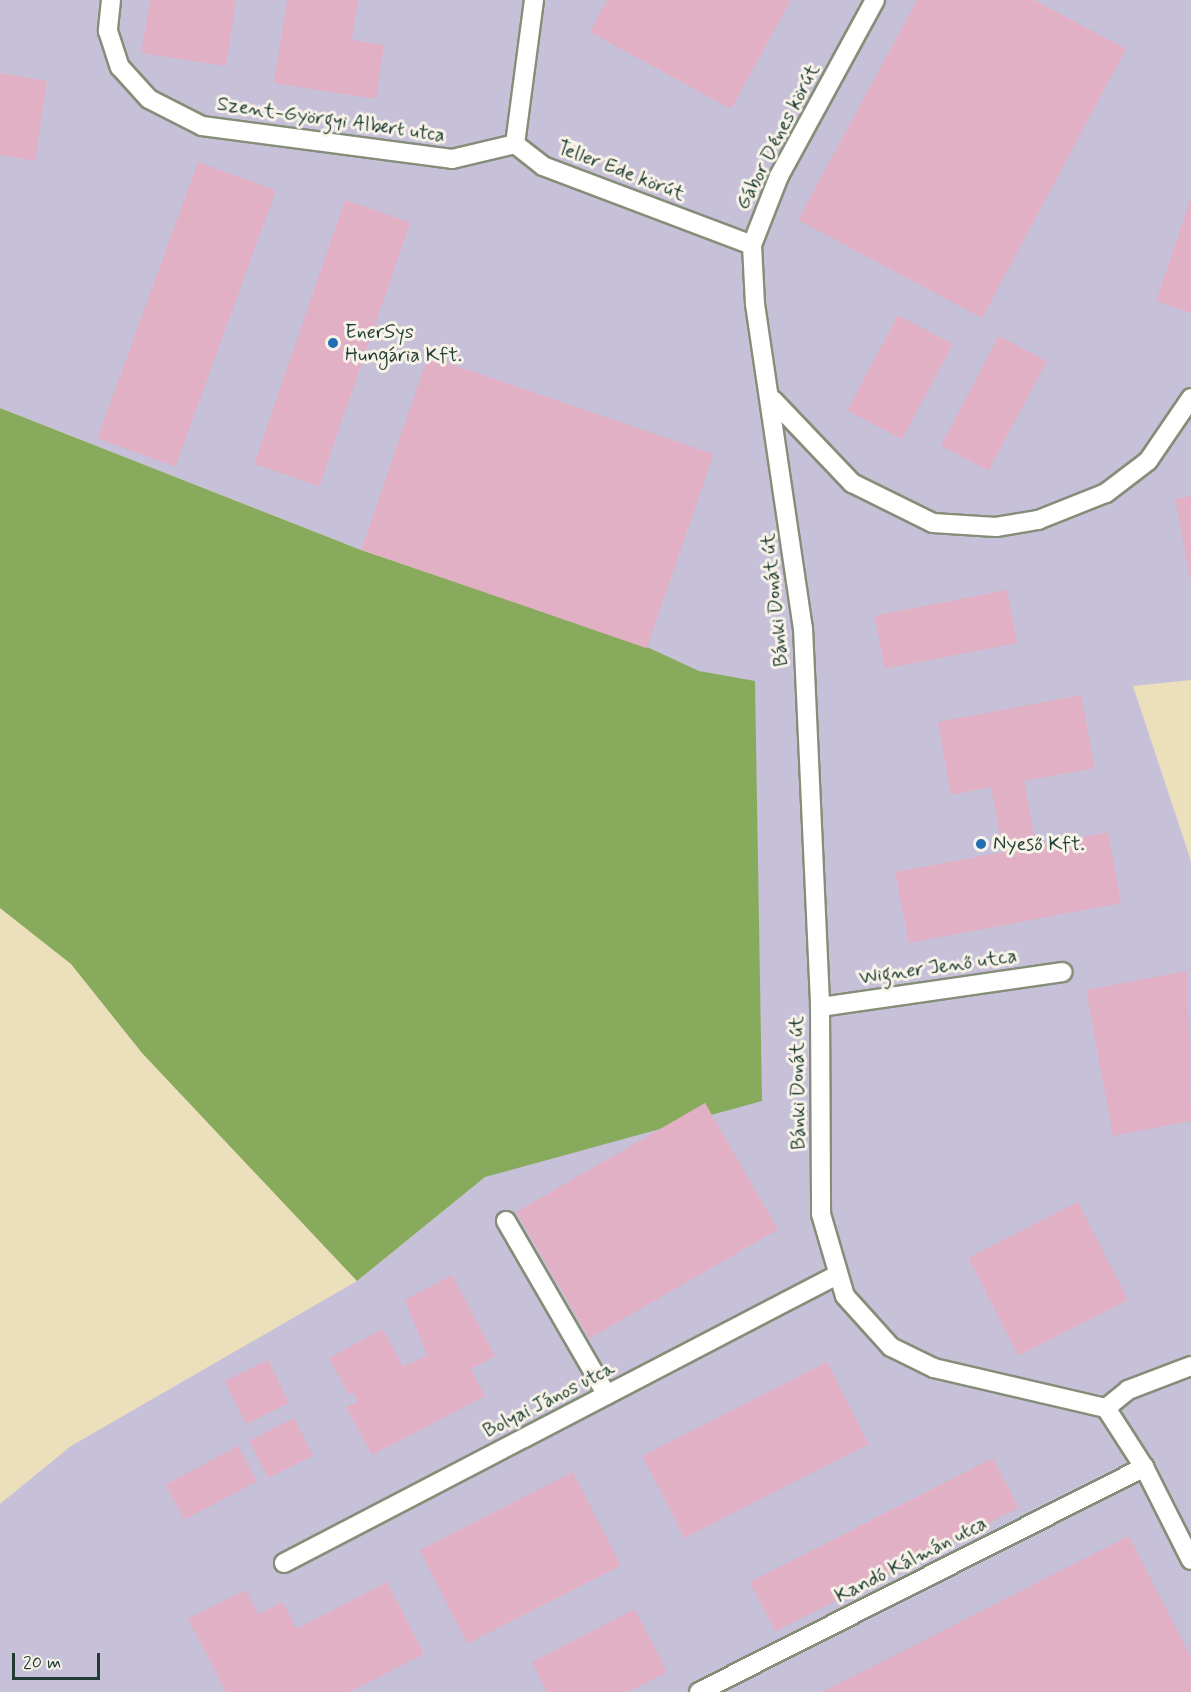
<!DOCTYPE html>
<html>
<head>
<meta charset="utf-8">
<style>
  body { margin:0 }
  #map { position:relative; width:1191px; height:1692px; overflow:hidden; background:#ebdfbc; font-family:Mynerve,sans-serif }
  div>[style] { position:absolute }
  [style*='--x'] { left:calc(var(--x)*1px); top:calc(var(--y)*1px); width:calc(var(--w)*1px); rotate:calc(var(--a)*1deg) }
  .industrial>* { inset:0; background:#c7c0d9 }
  .forest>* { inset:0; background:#88aa5d }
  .building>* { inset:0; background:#e1b0c4; transform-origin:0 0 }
  .roads { filter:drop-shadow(2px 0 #858e78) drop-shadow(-2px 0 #858e78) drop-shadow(0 2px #858e78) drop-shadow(0 -2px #858e78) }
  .service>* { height:18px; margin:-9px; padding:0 9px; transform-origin:9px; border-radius:9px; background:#fff }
  .dots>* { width:16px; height:16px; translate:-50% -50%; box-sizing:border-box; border:3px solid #f7f3e8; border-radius:50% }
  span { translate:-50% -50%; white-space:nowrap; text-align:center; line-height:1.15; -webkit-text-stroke:6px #f7f3e8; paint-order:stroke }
  .street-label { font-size:20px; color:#1f3d34 }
  .poi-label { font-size:20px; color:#1f3d34 }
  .left { translate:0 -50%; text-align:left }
  .scale { position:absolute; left:12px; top:1653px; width:88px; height:27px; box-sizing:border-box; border:3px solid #1f3d34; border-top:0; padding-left:8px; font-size:18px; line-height:21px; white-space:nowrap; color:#1f3d34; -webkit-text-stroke:4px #f7f3e8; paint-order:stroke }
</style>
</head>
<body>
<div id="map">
  <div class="industrial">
    <i style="clip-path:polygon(0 0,1191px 0,1191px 680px,1133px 686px,1191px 861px,1191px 1692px,0 1692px,0 1504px,71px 1446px,357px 1281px,485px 1177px,647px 647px,361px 550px,0 408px)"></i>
  </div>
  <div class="forest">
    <i style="clip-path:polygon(0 408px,361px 550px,647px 647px,699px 671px,755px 681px,762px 1101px,485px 1177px,357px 1281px,142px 1053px,71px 964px,0 908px)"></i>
  </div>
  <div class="building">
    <i style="clip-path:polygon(150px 0,236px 0,226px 66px,141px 53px)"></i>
    <i style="clip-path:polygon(287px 0,358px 0,352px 40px,384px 45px,376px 99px,274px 83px)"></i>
    <i style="clip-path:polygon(607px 0,791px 0,731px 109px,590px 32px)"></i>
    <i style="clip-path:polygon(917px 0,1034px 0,1126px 49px,982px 318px,798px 220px)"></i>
    <i style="clip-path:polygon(0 73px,47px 81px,35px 161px,0 155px)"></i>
    <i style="left:198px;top:162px;width:83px;height:294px;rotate:20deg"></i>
    <i style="clip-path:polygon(1191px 198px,1191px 313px,1156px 301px)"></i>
    <i style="left:345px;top:200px;width:69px;height:279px;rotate:19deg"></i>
    <i style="left:898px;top:315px;width:62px;height:108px;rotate:28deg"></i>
    <i style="left:999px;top:336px;width:54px;height:124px;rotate:28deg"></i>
    <i style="left:428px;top:356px;width:302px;height:205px;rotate:19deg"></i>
    <i style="clip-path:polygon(1191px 496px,1191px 578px,1190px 578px,1175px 499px)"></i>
    <i style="left:1007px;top:590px;width:54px;height:135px;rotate:79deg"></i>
    <i style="clip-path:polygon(1081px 695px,1095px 768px,1024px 781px,1036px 846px,1108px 832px,1121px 903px,909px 943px,895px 872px,1003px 852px,991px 787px,951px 795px,938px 722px)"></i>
    <i style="clip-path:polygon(1187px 971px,1191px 1121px,1113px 1136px,1086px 990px)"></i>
    <i style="left:705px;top:1103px;width:146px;height:218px;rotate:60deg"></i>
    <i style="left:1078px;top:1202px;width:110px;height:123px;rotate:63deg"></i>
    <i style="clip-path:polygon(452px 1275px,495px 1356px,471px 1369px,485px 1396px,372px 1455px,346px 1407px,358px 1401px,353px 1392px,349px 1395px,329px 1358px,383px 1329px,403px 1367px,427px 1355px,405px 1300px)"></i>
    <i style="left:268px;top:1360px;width:48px;height:48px;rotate:64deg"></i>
    <i style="left:827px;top:1362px;width:92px;height:207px;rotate:63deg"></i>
    <i style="left:294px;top:1418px;width:42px;height:50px;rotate:63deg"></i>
    <i style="left:238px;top:1446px;width:40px;height:82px;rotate:62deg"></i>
    <i style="left:993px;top:1458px;width:56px;height:273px;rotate:63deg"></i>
    <i style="left:573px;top:1472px;width:105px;height:172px;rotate:63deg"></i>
    <i style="clip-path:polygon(1129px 1536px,1191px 1658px,1191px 1692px,822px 1692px)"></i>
    <i style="clip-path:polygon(387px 1582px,424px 1654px,349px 1692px,226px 1692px,188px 1619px,246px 1590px,258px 1614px,283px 1602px,296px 1629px)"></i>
    <i style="clip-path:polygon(635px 1609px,667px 1672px,628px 1692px,547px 1692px,532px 1662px)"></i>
  </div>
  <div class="roads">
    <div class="service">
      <i style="--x:111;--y:0;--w:31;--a:96"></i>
      <i style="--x:108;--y:31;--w:38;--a:72"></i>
      <i style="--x:120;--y:67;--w:43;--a:47.8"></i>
      <i style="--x:149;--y:99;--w:59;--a:27"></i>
      <i style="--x:202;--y:126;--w:252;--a:7.5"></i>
      <i style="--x:452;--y:159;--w:65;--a:-13.4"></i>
      <i style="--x:534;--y:0;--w:145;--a:97.5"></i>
      <i style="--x:515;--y:144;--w:36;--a:38"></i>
      <i style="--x:543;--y:166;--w:223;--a:20.7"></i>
      <i style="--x:875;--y:0;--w:200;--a:118.6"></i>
      <i style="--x:779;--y:176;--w:74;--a:111.4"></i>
      <i style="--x:752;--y:245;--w:59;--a:87.1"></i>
      <i style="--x:755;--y:304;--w:328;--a:81.6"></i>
      <i style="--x:803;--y:628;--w:379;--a:87.4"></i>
      <i style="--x:820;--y:1007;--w:207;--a:89.7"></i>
      <i style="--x:821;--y:1214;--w:85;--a:73.7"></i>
      <i style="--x:845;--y:1296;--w:69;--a:48"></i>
      <i style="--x:891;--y:1347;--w:48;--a:26"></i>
      <i style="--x:934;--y:1368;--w:177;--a:13.1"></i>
      <i style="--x:1106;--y:1408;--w:70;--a:57.2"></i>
      <i style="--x:1144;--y:1467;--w:104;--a:63.2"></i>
      <i style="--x:773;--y:400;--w:115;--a:46.4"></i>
      <i style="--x:852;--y:483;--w:90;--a:26.3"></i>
      <i style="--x:933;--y:523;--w:63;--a:3.6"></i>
      <i style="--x:996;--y:527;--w:43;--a:-9.5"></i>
      <i style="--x:1038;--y:520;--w:73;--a:-21.7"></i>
      <i style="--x:1106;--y:493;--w:53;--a:-37.3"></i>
      <i style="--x:1148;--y:461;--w:76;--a:-55.7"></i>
      <i style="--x:820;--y:1007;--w:245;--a:-8.2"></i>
      <i style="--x:506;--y:1221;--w:201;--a:59.9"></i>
      <i style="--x:1106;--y:1408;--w:28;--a:-39"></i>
      <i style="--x:1128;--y:1390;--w:67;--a:-20.9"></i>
      <i style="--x:284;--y:1563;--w:621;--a:-27.51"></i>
      <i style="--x:699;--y:1692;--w:499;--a:-26.8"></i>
    </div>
  </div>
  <div class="dots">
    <i style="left:333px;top:343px;background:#1f6fb2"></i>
    <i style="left:981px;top:844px;background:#1f6fb2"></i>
  </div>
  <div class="street-label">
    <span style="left:331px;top:120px;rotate:8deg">Szent-Györgyi Albert utca</span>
    <span style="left:778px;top:137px;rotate:-63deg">Gábor Dénes körút</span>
    <span style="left:621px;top:171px;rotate:21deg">Teller Ede körút</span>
    <span style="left:775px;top:600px;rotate:-96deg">Bánki Donát út</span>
    <span style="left:938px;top:967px;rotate:-8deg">Wigner Jenő utca</span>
    <span style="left:798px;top:1083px;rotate:-91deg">Bánki Donát út</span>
    <span style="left:549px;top:1400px;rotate:-27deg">Bolyai János utca</span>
    <span style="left:911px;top:1560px;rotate:-27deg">Kandó Kálmán utca</span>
  </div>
  <div class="poi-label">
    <span class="left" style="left:345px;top:344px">EnerSys<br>Hungária Kft.</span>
    <span class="left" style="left:993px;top:844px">Nyeső Kft.</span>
  </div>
  <div class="scale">20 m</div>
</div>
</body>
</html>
